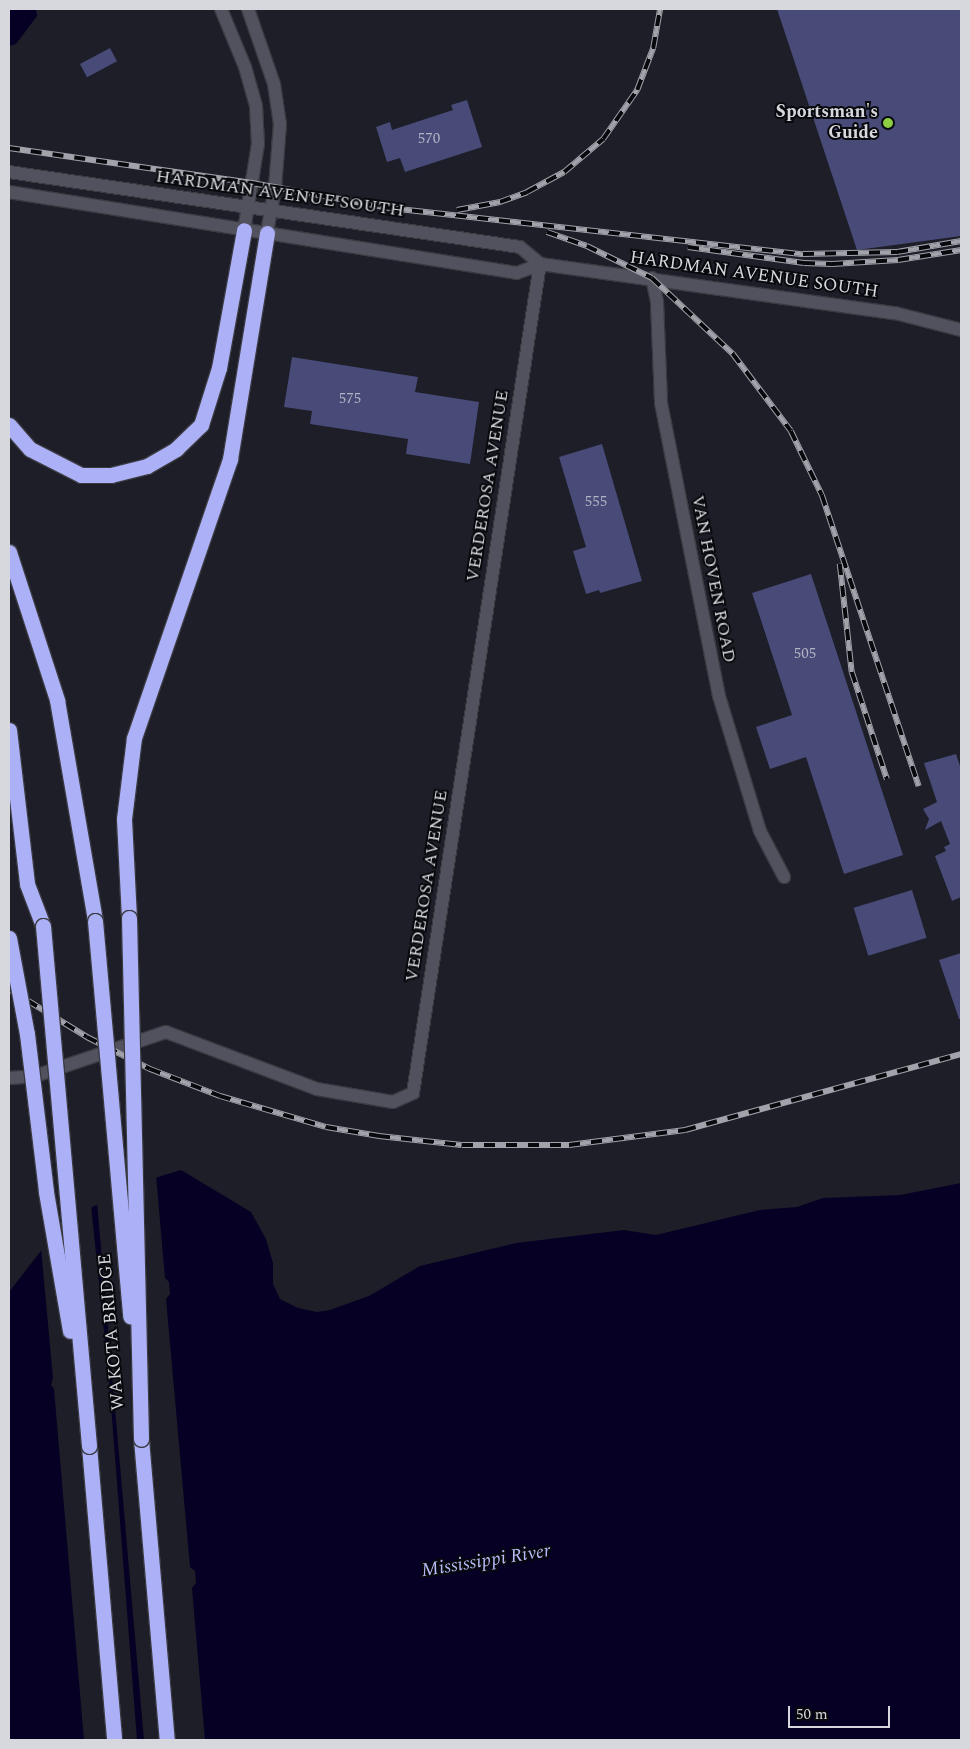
<!DOCTYPE html>
<html>
<head>
<meta charset="utf-8">
<style>
  body { margin:0 }
  #map { position:relative; width:970px; height:1749px; overflow:hidden; background:#1d1e28; font-family:Spectral,serif }
  div>[style] { position:absolute }
  [style*='--x'] { left:calc(var(--x)*1px); top:calc(var(--y)*1px); width:calc(var(--w)*1px); rotate:calc(var(--a)*1deg) }
  .water>* { inset:0; background:#060024 }
  .pier>* { inset:0; background:#1d1e28 }
  .building>* { inset:0; background:#484a78; transform-origin:0 0 }
  .roads { filter:drop-shadow(1px 0 #3a3a41) drop-shadow(-1px 0 #3a3a41) drop-shadow(0 1px #3a3a41) drop-shadow(0 -1px #3a3a41) }
  .minor>* { height:12px; margin:-6px; padding:0 6px; transform-origin:6px; border-radius:6px; background:#51525d }
  .tertiary>* { height:12px; margin:-6px; padding:0 6px; transform-origin:6px; border-radius:6px; background:#51525d }
  .motorway>* { height:15px; margin:-7.5px; padding:0 7.5px; transform-origin:7.5px; border-radius:7.5px; background:#acb0f6 }
  .rail>* { height:5.5px; margin-top:-2.75px; transform-origin:0; background:repeating-linear-gradient(90deg,#08090d 0 11px,#a1a2aa 0 22px); box-sizing:border-box; border-block:1px solid #a1a2aa }
  .bridges { filter:drop-shadow(1px 0 #3a3a41) drop-shadow(-1px 0 #3a3a41) drop-shadow(0 1px #3a3a41) drop-shadow(0 -1px #3a3a41) }
  .motorway-bridge>* { height:15px; margin:-7.5px; padding:0 7.5px; transform-origin:7.5px; border-radius:7.5px; background:#acb0f6 }
  .dots>* { width:14px; height:14px; translate:-50% -50%; box-sizing:border-box; border:2px solid #08090d; border-radius:50% }
  span { translate:-50% -50%; white-space:nowrap; text-align:center; line-height:1.15; -webkit-text-stroke:4px #08090d; paint-order:stroke }
  .number-label { font-size:15px; color:#b3b4c4 }
  .number-label span { -webkit-text-stroke-width:0 }
  .poi-label { font-size:18px; color:#d7d7de; font-weight:700 }
  .right { translate:-100% -50%; text-align:right }
  .street-label { font-size:18px; color:#d7d7de }
  .water-label { font-size:19px; color:#b7bbf8; font-style:italic }
  .frame { position:absolute; inset:0; border:10px solid #d7d7de; pointer-events:none }
  .scale { position:absolute; left:788px; top:1706px; width:102px; height:22px; box-sizing:border-box; border:2px solid #d7d7de; border-top:0; padding-left:6px; font-size:15px; line-height:18px; white-space:nowrap; color:#d7d7de; -webkit-text-stroke:4px #08090d; paint-order:stroke }
</style>
</head>
<body>
<div id="map">
  <div class="water">
    <i style="clip-path:polygon(9px 9px,36px 9px,37px 16px,16px 44px,9px 46px)"></i>
    <i style="clip-path:polygon(181px 1170px,251px 1212px,266px 1239px,273px 1263px,273px 1284px,280px 1299px,298px 1308px,317px 1312px,330px 1310px,369px 1296px,420px 1266px,516px 1243px,624px 1230px,656px 1235px,760px 1210px,797px 1207px,823px 1198px,900px 1195px,961px 1183px,961px 1740px,9px 1740px,9px 1292px,40px 1252px,81px 1213px,138px 1183px)"></i>
  </div>
  <div class="pier">
    <i style="clip-path:polygon(156px 1175px,165px 1278px,169px 1282px,170px 1294px,166px 1299px,190px 1567px,195px 1571px,196px 1583px,192px 1588px,205px 1740px,144px 1740px,97px 1202px,137px 1180px)"></i>
    <i style="clip-path:polygon(91px 1205px,109px 1380px,137px 1740px,84px 1740px,54px 1389px,51px 1385px,53px 1378px,41px 1248px,80px 1211px)"></i>
  </div>
  <div class="building">
    <i style="clip-path:polygon(777px 9px,961px 9px,961px 236px,857px 250px)"></i>
    <i style="left:110px;top:48px;width:15px;height:34px;rotate:62deg"></i>
    <i style="clip-path:polygon(467px 100px,482px 147px,405px 172px,400px 158px,387px 162px,376px 127px,390px 122px,392px 130px,453px 110px,451px 105px)"></i>
    <i style="clip-path:polygon(292px 357px,418px 377px,415px 392px,479px 402px,470px 464px,406px 454px,408px 439px,310px 424px,312px 411px,284px 407px)"></i>
    <i style="clip-path:polygon(602px 444px,642px 581px,600px 593px,599px 590px,586px 594px,573px 551px,586px 547px,559px 457px)"></i>
    <i style="clip-path:polygon(811px 574px,903px 855px,844px 874px,806px 757px,770px 769px,756px 727px,792px 715px,752px 593px)"></i>
    <i style="clip-path:polygon(956px 754px,961px 769px,961px 897px,952px 901px,935px 856px,946px 851px,944px 847px,950px 844px,941px 821px,925px 830px,929px 819px,923px 809px,937px 802px,924px 763px)"></i>
    <i style="left:912px;top:890px;width:50px;height:61px;rotate:73deg"></i>
    <i style="clip-path:polygon(961px 953px,961px 1019px,959px 1019px,939px 960px)"></i>
  </div>
  <div class="roads">
    <div class="minor">
      <i style="--x:652;--y:278;--w:25;--a:78"></i>
      <i style="--x:657;--y:302;--w:101;--a:87.7"></i>
      <i style="--x:661;--y:403;--w:299;--a:78.8"></i>
      <i style="--x:719;--y:696;--w:141;--a:73.1"></i>
      <i style="--x:760;--y:831;--w:52;--a:62.4"></i>
      <i style="--x:9;--y:1078;--w:26;--a:-4"></i>
      <i style="--x:35;--y:1076;--w:138;--a:-18.6"></i>
      <i style="--x:166;--y:1032;--w:161;--a:20.7"></i>
      <i style="--x:317;--y:1089;--w:77;--a:9.7"></i>
      <i style="--x:393;--y:1102;--w:22;--a:-24"></i>
      <i style="--x:413;--y:1093;--w:839;--a:-81.29"></i>
    </div>
    <div class="tertiary">
      <i style="--x:221;--y:9;--w:63;--a:67.5"></i>
      <i style="--x:245;--y:67;--w:41;--a:74.2"></i>
      <i style="--x:256;--y:106;--w:38;--a:87"></i>
      <i style="--x:258;--y:144;--w:87;--a:99.2"></i>
      <i style="--x:248;--y:9;--w:79;--a:70.9"></i>
      <i style="--x:274;--y:84;--w:40;--a:81.5"></i>
      <i style="--x:280;--y:124;--w:63;--a:94.5"></i>
      <i style="--x:275;--y:187;--w:47;--a:99.9"></i>
      <i style="--x:9;--y:172;--w:516;--a:8.35"></i>
      <i style="--x:520;--y:247;--w:26;--a:40"></i>
      <i style="--x:9;--y:192;--w:514;--a:9.06"></i>
      <i style="--x:517;--y:273;--w:25;--a:-21"></i>
      <i style="--x:540;--y:264;--w:358;--a:7.9"></i>
      <i style="--x:895;--y:313;--w:68;--a:14.4"></i>
    </div>
    <div class="motorway">
      <i style="--x:9;--y:425;--w:32;--a:49"></i>
      <i style="--x:30;--y:449;--w:57;--a:27"></i>
      <i style="--x:81;--y:475;--w:30;--a:0"></i>
      <i style="--x:111;--y:475;--w:37;--a:-14"></i>
      <i style="--x:147;--y:466;--w:34;--a:-30"></i>
      <i style="--x:176;--y:449;--w:35;--a:-44"></i>
      <i style="--x:201;--y:425;--w:60;--a:-72.5"></i>
      <i style="--x:219;--y:368;--w:140;--a:-79.7"></i>
      <i style="--x:9;--y:552;--w:156;--a:72"></i>
      <i style="--x:57;--y:700;--w:224;--a:80.2"></i>
      <i style="--x:9;--y:730;--w:155;--a:83.3"></i>
      <i style="--x:27;--y:884;--w:45;--a:69.1"></i>
      <i style="--x:129;--y:918;--w:99;--a:-92.9"></i>
      <i style="--x:124;--y:819;--w:82;--a:-83"></i>
      <i style="--x:134;--y:738;--w:295;--a:-71"></i>
      <i style="--x:230;--y:459;--w:229;--a:-80.7"></i>
      <i style="--x:141;--y:1439;--w:302;--a:85.1"></i>
      <i style="--x:89;--y:1446;--w:295;--a:85.1"></i>
    </div>
  </div>
  <div class="rail">
    <i style="--x:9;--y:148;--w:246;--a:8.2"></i>
    <i style="--x:252;--y:183;--w:140;--a:10.3"></i>
    <i style="--x:390;--y:208;--w:416;--a:6.4"></i>
    <i style="--x:803;--y:254;--w:94;--a:-1.2"></i>
    <i style="--x:897;--y:252;--w:65;--a:-9.8"></i>
    <i style="--x:457;--y:210;--w:44;--a:-10.5"></i>
    <i style="--x:500;--y:202;--w:29;--a:-20"></i>
    <i style="--x:527;--y:192;--w:42;--a:-28.4"></i>
    <i style="--x:564;--y:172;--w:51;--a:-40.2"></i>
    <i style="--x:603;--y:139;--w:60;--a:-55.2"></i>
    <i style="--x:637;--y:90;--w:45;--a:-69.1"></i>
    <i style="--x:653;--y:48;--w:40;--a:-80"></i>
    <i style="--x:547;--y:232;--w:42;--a:19.3"></i>
    <i style="--x:587;--y:246;--w:72;--a:26.2"></i>
    <i style="--x:652;--y:278;--w:111;--a:43.2"></i>
    <i style="--x:733;--y:354;--w:96;--a:53"></i>
    <i style="--x:791;--y:431;--w:71;--a:64.2"></i>
    <i style="--x:822;--y:495;--w:307;--a:71.6"></i>
    <i style="--x:688;--y:247;--w:117;--a:7.9"></i>
    <i style="--x:804;--y:263;--w:28;--a:2"></i>
    <i style="--x:832;--y:264;--w:66;--a:-3.5"></i>
    <i style="--x:898;--y:260;--w:64;--a:-9"></i>
    <i style="--x:840;--y:564;--w:109;--a:83.7"></i>
    <i style="--x:852;--y:672;--w:113;--a:71.9"></i>
    <i style="--x:9;--y:989;--w:92;--a:31.6"></i>
    <i style="--x:87;--y:1037;--w:71;--a:26.9"></i>
    <i style="--x:150;--y:1069;--w:75;--a:21.1"></i>
    <i style="--x:220;--y:1096;--w:110;--a:16.3"></i>
    <i style="--x:326;--y:1127;--w:54;--a:9.6"></i>
    <i style="--x:379;--y:1136;--w:83;--a:6.2"></i>
    <i style="--x:462;--y:1145;--w:107;--a:0"></i>
    <i style="--x:569;--y:1145;--w:117;--a:-7.4"></i>
    <i style="--x:685;--y:1130;--w:286;--a:-15.4"></i>
  </div>
  <div class="bridges">
    <div class="motorway-bridge">
      <i style="--x:129;--y:918;--w:521;--a:88.68"></i>
      <i style="--x:95;--y:921;--w:397;--a:84.9"></i>
      <i style="--x:43;--y:926;--w:522;--a:84.94"></i>
      <i style="--x:9;--y:938;--w:98;--a:79.4"></i>
      <i style="--x:27;--y:1034;--w:159;--a:83.1"></i>
      <i style="--x:46;--y:1192;--w:141;--a:80.2"></i>
    </div>
  </div>
  <div class="dots">
    <i style="left:888px;top:123px;background:#8dce45"></i>
  </div>
  <div class="number-label">
    <span style="left:429px;top:139px">570</span>
    <span style="left:350px;top:399px">575</span>
    <span style="left:596px;top:502px">555</span>
    <span style="left:805px;top:654px">505</span>
  </div>
  <div class="poi-label">
    <span class="right" style="left:878px;top:123px">Sportsman's<br>Guide</span>
  </div>
  <div class="street-label">
    <span style="left:280px;top:194px;rotate:8deg">HARDMAN AVENUE SOUTH</span>
    <span style="left:754px;top:275px;rotate:8deg">HARDMAN AVENUE SOUTH</span>
    <span style="left:488px;top:486px;rotate:-81deg">VERDEROSA AVENUE</span>
    <span style="left:713px;top:579px;rotate:79deg">VAN HOVEN ROAD</span>
    <span style="left:427px;top:886px;rotate:-81deg">VERDEROSA AVENUE</span>
    <span style="left:112px;top:1332px;rotate:-95deg">WAKOTA BRIDGE</span>
  </div>
  <div class="water-label">
    <span style="left:486px;top:1561px;rotate:-9deg">Mississippi River</span>
  </div>
  <div class="frame"></div>
  <div class="scale">50 m</div>
</div>
</body>
</html>
